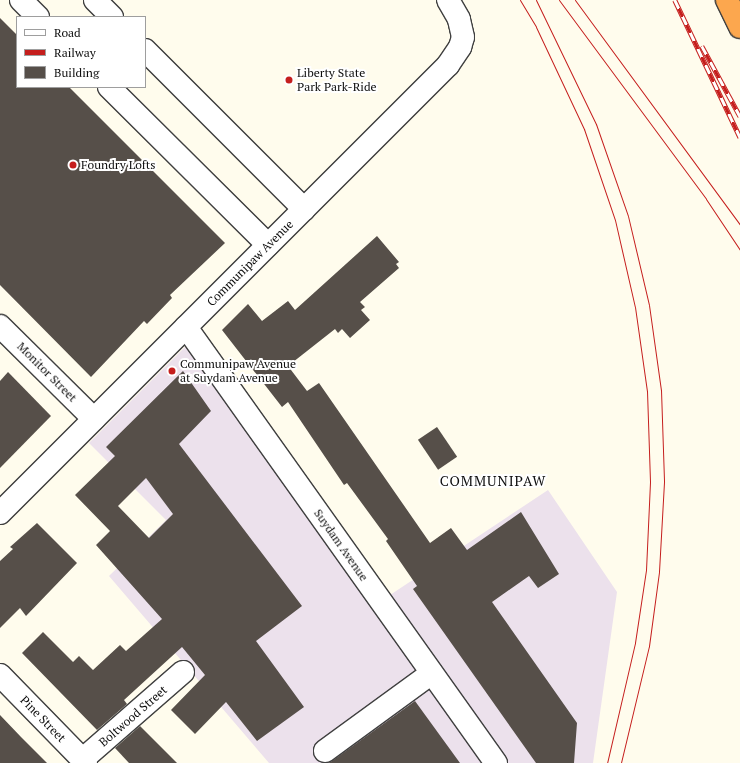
<!DOCTYPE html>
<html>
<head>
<meta charset="utf-8">
<style>
  body { margin:0 }
  #map { position:relative; width:740px; height:763px; overflow:hidden; background:#fffced; font-family:"PT Serif",serif }
  div>[style] { position:absolute }
  [style*='--x'] { left:calc(var(--x)*1px); top:calc(var(--y)*1px); width:calc(var(--w)*1px); rotate:calc(var(--a)*1deg) }
  .industrial>* { inset:0; background:#ece1ec }
  .building>* { inset:0; background:#564f49; transform-origin:0 0 }
  .roads { filter:drop-shadow(1px 0 #404040) drop-shadow(-1px 0 #404040) drop-shadow(0 1px #404040) drop-shadow(0 -1px #404040) }
  .minor>* { height:22px; margin:-11px; padding:0 11px; transform-origin:11px; border-radius:11px; background:#fff }
  .highway>* { height:22px; margin:-11px; padding:0 11px; transform-origin:11px; border-radius:11px; background:#fca74e }
  .tram>* { height:1px; margin:-0.5px; padding:0 0.5px; transform-origin:0.5px; border-radius:0.5px; background:#c51e1d }
  .rail>* { height:4.5px; margin-top:-2.25px; transform-origin:0; background:repeating-linear-gradient(90deg,#fff 0 9px,#c51e1d 0 18px); box-sizing:border-box; border-block:1px solid #c51e1d }
  .dots>* { width:11px; height:11px; translate:-50% -50%; box-sizing:border-box; border:2px solid #fff; border-radius:50% }
  span { translate:-50% -50%; white-space:nowrap; text-align:center; line-height:1.15; -webkit-text-stroke:4px #fff; paint-order:stroke }
  .poi-label { font-size:12px; color:#0d0d0d }
  .left { translate:0 -50%; text-align:left }
  .street-label { font-size:12px; color:#0d0d0d }
  .quarter-label { font-size:14px; color:#0d0d0d; letter-spacing:1px }
  .legend { position:absolute; left:16px; top:16px; width:130px; height:72px; box-sizing:border-box; background:#fff; border:1px solid #9e9e9e; margin:0; padding:5px 7px; list-style:none; font-size:12px; color:#0d0d0d }
  .legend li { display:flex; align-items:center; gap:8px; height:20px }
  .legend b { width:20px; border:1px solid #9e9e9e }
</style>
</head>
<body>
<div id="map">
  <div class="industrial">
    <i style="clip-path:polygon(190px 342px,381px 601px,548px 490px,617px 592px,593px 763px,269px 763px,109px 576px,166px 520px,89px 443px)"></i>
  </div>
  <div class="building">
    <i style="clip-path:polygon(0 18px,17px 35px,17px 87px,69px 87px,225px 243px,170px 295px,172px 298px,147px 324px,144px 321px,91px 377px,0 285px)"></i>
    <i style="clip-path:polygon(377px 236px,399px 262px,396px 264px,399px 268px,360px 302px,365px 307px,361px 310px,370px 320px,350px 338px,342px 329px,338px 333px,335px 329px,288px 366px,307px 391px,319px 383px,430px 543px,451px 528px,467px 550px,521px 512px,559px 574px,538px 588px,529px 576px,492px 602px,577px 723px,574px 763px,536px 763px,413px 589px,417px 586px,386px 541px,388px 539px,347px 483px,344px 485px,288px 402px,282px 407px,222px 330px,248px 304px,262px 321px,288px 301px,295px 310px)"></i>
    <i style="clip-path:polygon(evenodd,183px 371px,211px 411px,179px 444px,302px 606px,256px 641px,304px 707px,257px 741px,226px 702px,195px 734px,171px 710px,205px 675px,182px 647px,124px 700px,127px 704px,97px 730px,22px 653px,43px 632px,73px 662px,79px 656px,93px 670px,120px 645px,126px 651px,162px 619px,96px 545px,110px 531px,75px 495px,115px 456px,106px 447px,183px 371px,146px 478px,173px 514px,149px 538px,118px 506px,146px 478px)"></i>
    <i style="clip-path:polygon(8px 372px,51px 416px,0 468px,0 381px)"></i>
    <i style="left:437px;top:427px;width:36px;height:23px;rotate:56deg"></i>
    <i style="clip-path:polygon(37px 523px,77px 563px,26px 616px,20px 608px,0 628px,0 561px,13px 549px,10px 547px)"></i>
    <i style="clip-path:polygon(415px 701px,460px 763px,328px 763px,332px 761px)"></i>
    <i style="clip-path:polygon(0 715px,21px 737px,47px 763px,0 763px)"></i>
    <i style="clip-path:polygon(140px 726px,177px 763px,129px 763px,115px 748px)"></i>
  </div>
  <div class="roads">
    <div class="minor">
      <i style="--x:21;--y:0;--w:24;--a:45"></i>
      <i style="--x:95;--y:0;--w:24;--a:45"></i>
      <i style="--x:145;--y:50;--w:225;--a:45"></i>
      <i style="--x:109;--y:87;--w:224;--a:44.8"></i>
      <i style="--x:0;--y:326;--w:132;--a:44.7"></i>
      <i style="--x:186;--y:327;--w:535;--a:54.59"></i>
      <i style="--x:0;--y:513;--w:634;--a:-45"></i>
      <i style="--x:448;--y:65;--w:22;--a:-56"></i>
      <i style="--x:460;--y:47;--w:10;--a:-73"></i>
      <i style="--x:463;--y:37;--w:18;--a:-103"></i>
      <i style="--x:459;--y:19;--w:22;--a:-120"></i>
      <i style="--x:0;--y:675;--w:123;--a:45.7"></i>
      <i style="--x:325;--y:751;--w:132;--a:-36.1"></i>
      <i style="--x:82;--y:760;--w:134;--a:-41.1"></i>
    </div>
    <div class="highway">
      <i style="--x:727;--y:0;--w:30;--a:64"></i>
    </div>
  </div>
  <div class="tram">
    <i style="--x:520;--y:0;--w:31;--a:59"></i>
    <i style="--x:536;--y:27;--w:113;--a:64.8"></i>
    <i style="--x:584;--y:129;--w:96;--a:71.2"></i>
    <i style="--x:615;--y:220;--w:89;--a:77.1"></i>
    <i style="--x:635;--y:307;--w:85;--a:81.9"></i>
    <i style="--x:647;--y:391;--w:91;--a:88.1"></i>
    <i style="--x:650;--y:482;--w:88;--a:92.6"></i>
    <i style="--x:646;--y:570;--w:74;--a:98.6"></i>
    <i style="--x:635;--y:643;--w:123;--a:103.1"></i>
    <i style="--x:536;--y:0;--w:138;--a:64.2"></i>
    <i style="--x:596;--y:124;--w:97;--a:70.8"></i>
    <i style="--x:628;--y:216;--w:91;--a:76.7"></i>
    <i style="--x:649;--y:305;--w:86;--a:82"></i>
    <i style="--x:661;--y:390;--w:92;--a:88.1"></i>
    <i style="--x:664;--y:482;--w:90;--a:93.2"></i>
    <i style="--x:659;--y:572;--w:75;--a:97.7"></i>
    <i style="--x:649;--y:646;--w:120;--a:103.5"></i>
    <i style="--x:559;--y:0;--w:247;--a:53.5"></i>
    <i style="--x:706;--y:199;--w:61;--a:56.3"></i>
    <i style="--x:575;--y:0;--w:279;--a:53.7"></i>
  </div>
  <div class="rail">
    <i style="--x:675;--y:0;--w:152;--a:64.6"></i>
    <i style="--x:702;--y:46;--w:80;--a:61.5"></i>
  </div>
  <div class="dots">
    <i style="left:289px;top:80px;background:#c51e1d"></i>
    <i style="left:73px;top:165px;background:#c51e1d"></i>
    <i style="left:172px;top:371px;background:#c51e1d"></i>
  </div>
  <div class="poi-label">
    <span class="left" style="left:297px;top:80px">Liberty State<br>Park Park-Ride</span>
    <span class="left" style="left:81px;top:165px">Foundry Lofts</span>
    <span class="left" style="left:180px;top:371px">Communipaw Avenue<br>at Suydam Avenue</span>
  </div>
  <div class="street-label">
    <span style="left:250px;top:263px;rotate:-45deg">Communipaw Avenue</span>
    <span style="left:47px;top:372px;rotate:45deg">Monitor Street</span>
    <span style="left:341px;top:545px;rotate:55deg">Suydam Avenue</span>
    <span style="left:133px;top:716px;rotate:-41deg">Boltwood Street</span>
    <span style="left:43px;top:719px;rotate:46deg">Pine Street</span>
  </div>
  <div class="quarter-label">
    <span style="left:493px;top:481px">COMMUNIPAW</span>
  </div>
  <ul class="legend">
  <li><b style="height:5px;background:#fff"></b>Road</li>
  <li><b style="height:5px;background:#c51e1d"></b>Railway</li>
  <li><b style="height:11px;background:#564f49"></b>Building</li>
  </ul>
</div>
</body>
</html>
